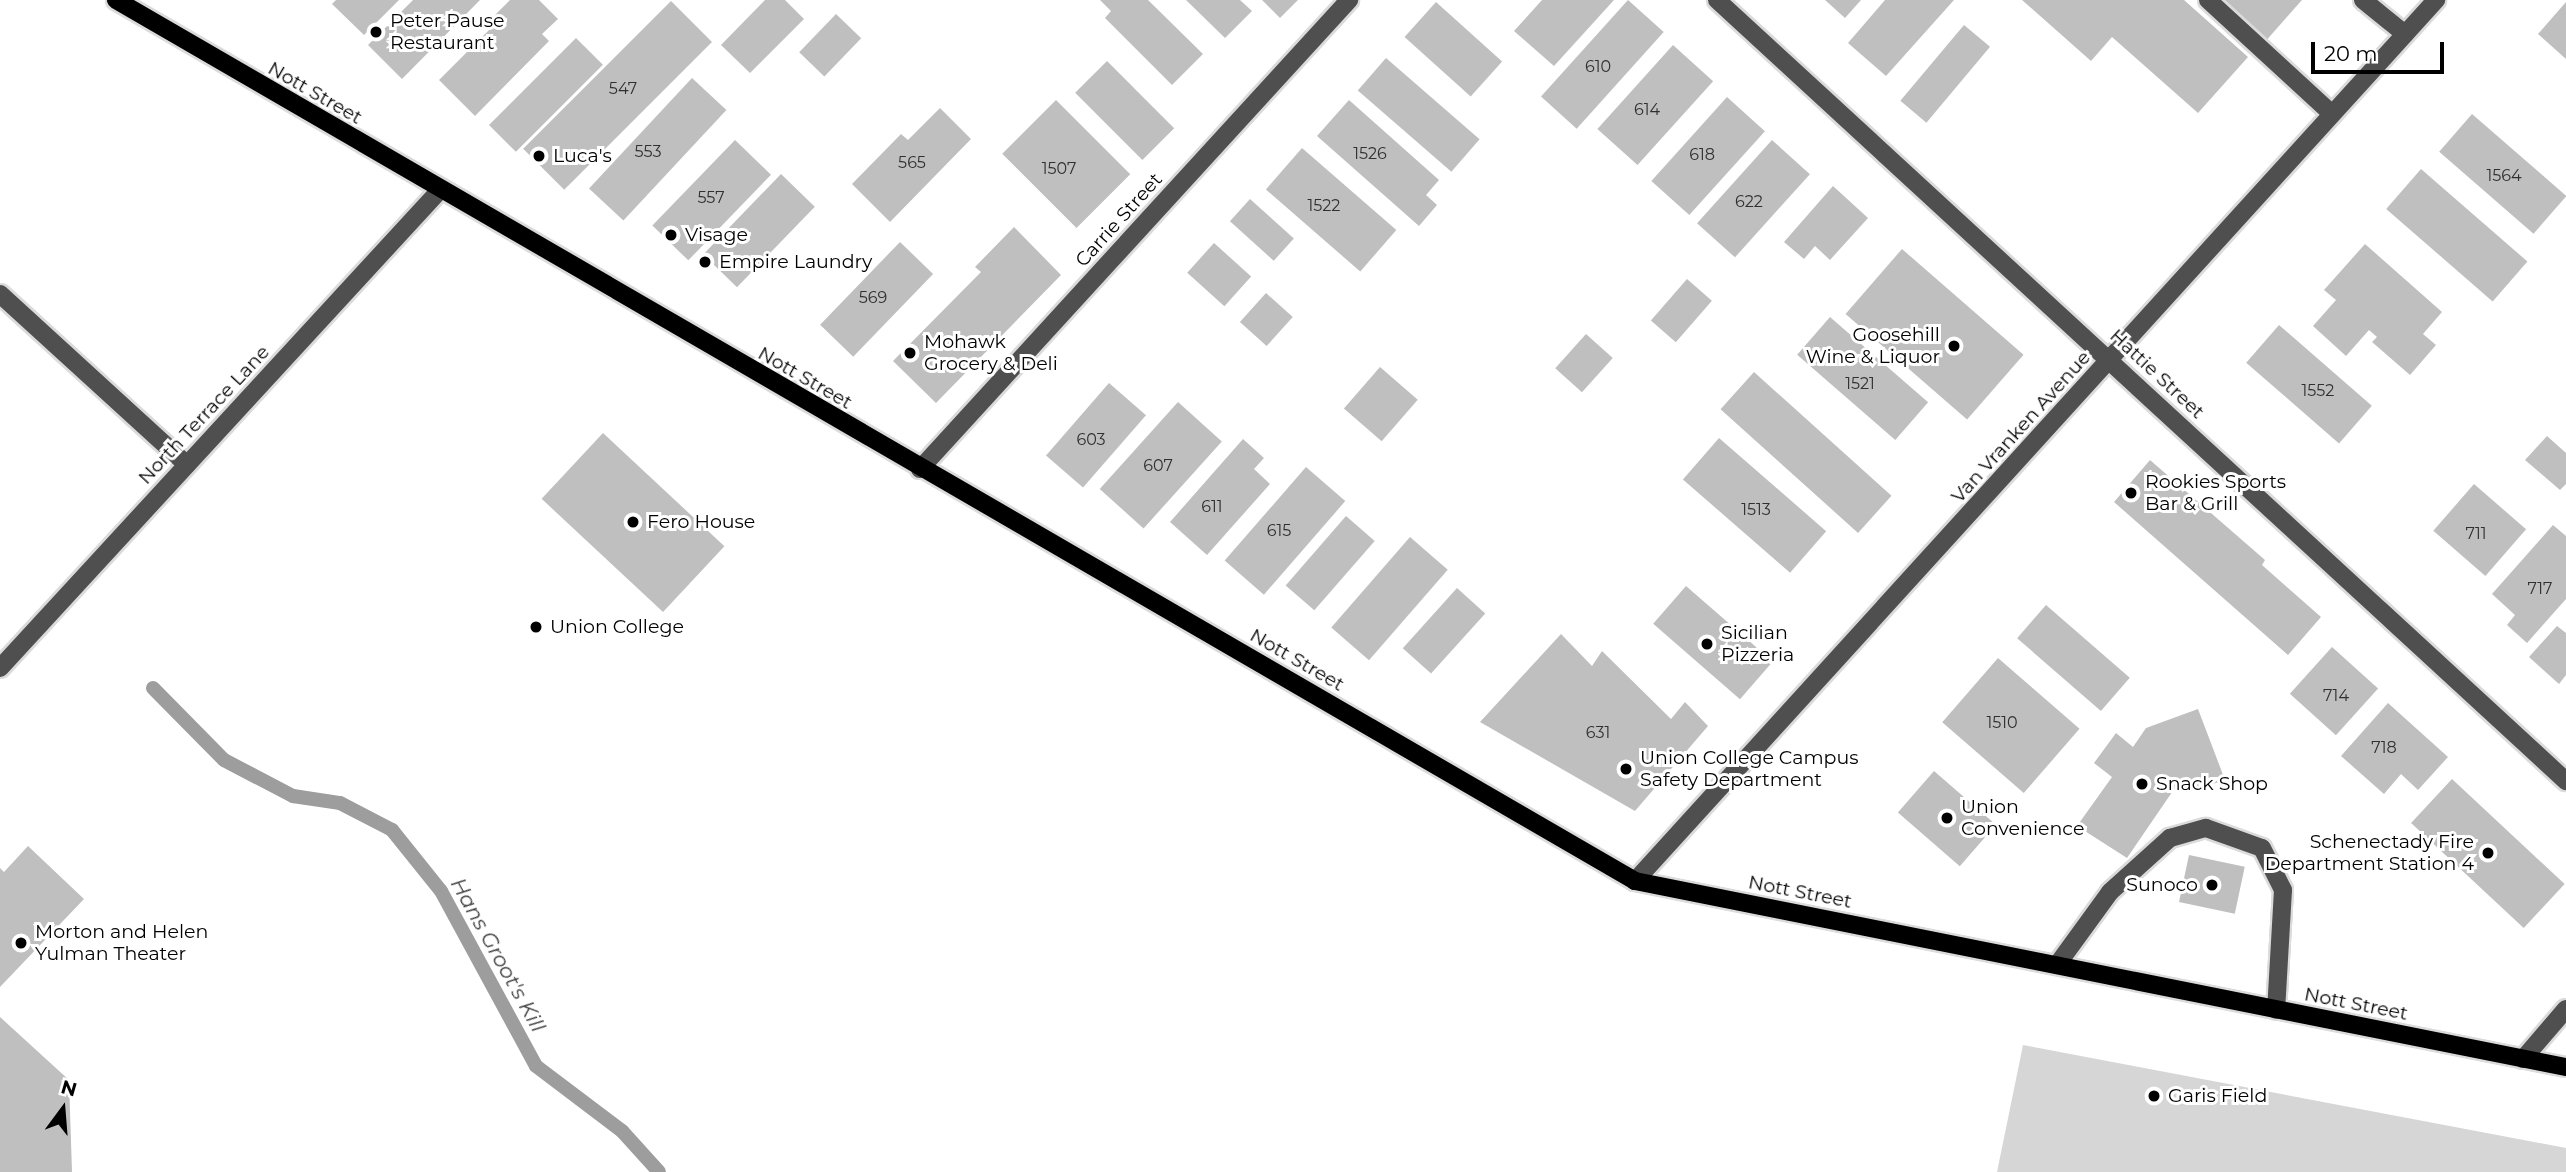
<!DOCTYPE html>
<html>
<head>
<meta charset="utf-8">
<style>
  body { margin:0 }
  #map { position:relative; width:2566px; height:1172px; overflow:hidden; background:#fff; font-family:Montserrat,sans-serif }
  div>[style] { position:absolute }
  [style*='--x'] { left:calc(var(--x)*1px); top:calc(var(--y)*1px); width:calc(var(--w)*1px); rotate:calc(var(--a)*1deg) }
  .green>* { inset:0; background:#d6d6d6 }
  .stream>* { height:14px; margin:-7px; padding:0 7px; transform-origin:7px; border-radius:7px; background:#9d9d9d }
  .building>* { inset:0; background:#bfbfbf; transform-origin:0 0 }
  .roads { filter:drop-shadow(2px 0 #dbdbdb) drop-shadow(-2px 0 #dbdbdb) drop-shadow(0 2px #dbdbdb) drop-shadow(0 -2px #dbdbdb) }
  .minor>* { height:18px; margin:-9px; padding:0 9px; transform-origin:9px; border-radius:9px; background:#4f4f4f }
  .major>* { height:18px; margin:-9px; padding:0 9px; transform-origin:9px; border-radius:9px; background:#000 }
  .dots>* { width:19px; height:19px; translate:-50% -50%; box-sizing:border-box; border:4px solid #fff; border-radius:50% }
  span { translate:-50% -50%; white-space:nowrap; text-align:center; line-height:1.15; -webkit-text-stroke:6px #fff; paint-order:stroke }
  .number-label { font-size:16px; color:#303030 }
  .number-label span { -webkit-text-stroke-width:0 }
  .poi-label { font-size:19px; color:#000 }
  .left { translate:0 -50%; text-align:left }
  .right { translate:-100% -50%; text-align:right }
  .street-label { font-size:19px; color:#000 }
  .water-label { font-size:21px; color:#3e3e3e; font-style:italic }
  .north { position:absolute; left:28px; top:1074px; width:70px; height:70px; -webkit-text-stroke:5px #fff; paint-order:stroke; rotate:16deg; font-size:19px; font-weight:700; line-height:28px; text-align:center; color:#000 }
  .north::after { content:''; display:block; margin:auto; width:24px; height:32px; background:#000; clip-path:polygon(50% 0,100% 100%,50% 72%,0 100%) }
  .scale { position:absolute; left:2311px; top:42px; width:133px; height:32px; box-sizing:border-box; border:4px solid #000; border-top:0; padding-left:9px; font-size:21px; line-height:24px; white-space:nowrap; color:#000; -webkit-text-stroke:5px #fff; paint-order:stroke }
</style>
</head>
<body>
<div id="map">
  <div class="green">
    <i style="clip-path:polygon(2023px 1045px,2566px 1148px,2566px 1172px,1997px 1172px)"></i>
  </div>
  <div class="stream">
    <i style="--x:153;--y:688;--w:101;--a:45.4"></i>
    <i style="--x:224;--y:760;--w:78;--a:27.6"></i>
    <i style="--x:293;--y:796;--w:48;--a:8.5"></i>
    <i style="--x:340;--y:803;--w:59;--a:27.4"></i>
    <i style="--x:392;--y:830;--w:78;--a:51.2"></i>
    <i style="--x:441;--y:891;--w:199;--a:61.5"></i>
    <i style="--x:536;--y:1066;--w:108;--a:37.1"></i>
    <i style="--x:622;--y:1131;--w:55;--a:47.9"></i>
  </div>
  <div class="building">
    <i style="clip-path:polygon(336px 0,399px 0,364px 35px,332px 4px)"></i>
    <i style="clip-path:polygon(413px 0,480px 0,402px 79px,368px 45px)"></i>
    <i style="clip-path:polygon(510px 0,539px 0,558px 19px,542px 34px,549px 41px,475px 116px,439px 80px,490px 29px,485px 25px)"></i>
    <i style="clip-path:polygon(765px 0,785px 0,804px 19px,750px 73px,721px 45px)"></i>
    <i style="clip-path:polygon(1100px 0,1148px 0,1203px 54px,1172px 85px,1105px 18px,1111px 11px)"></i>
    <i style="clip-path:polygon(1186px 0,1240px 0,1252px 11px,1225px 38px)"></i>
    <i style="clip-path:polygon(1262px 0,1298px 0,1280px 18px)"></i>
    <i style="clip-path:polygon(1542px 0,1614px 0,1554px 66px,1514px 31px)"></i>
    <i style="left:1628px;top:0;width:48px;height:130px;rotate:42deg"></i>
    <i style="clip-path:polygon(1825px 0,1861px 0,1845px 18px)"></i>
    <i style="clip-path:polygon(1885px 0,1954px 0,1886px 76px,1848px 43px)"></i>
    <i style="clip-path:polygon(2022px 0,2184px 0,2248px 57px,2198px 113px,2112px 37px,2091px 61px)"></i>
    <i style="clip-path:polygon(2216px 0,2302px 0,2264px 43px)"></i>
    <i style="left:671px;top:1px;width:58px;height:209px;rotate:45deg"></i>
    <i style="left:1436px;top:2px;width:89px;height:47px;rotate:42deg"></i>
    <i style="clip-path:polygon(2566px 2px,2566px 59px,2538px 34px)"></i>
    <i style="left:836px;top:14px;width:35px;height:53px;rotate:44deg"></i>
    <i style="left:1964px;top:25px;width:34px;height:99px;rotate:40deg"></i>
    <i style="left:576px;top:38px;width:38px;height:123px;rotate:45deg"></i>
    <i style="left:1673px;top:45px;width:54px;height:113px;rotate:42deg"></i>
    <i style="left:1386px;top:58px;width:124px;height:43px;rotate:41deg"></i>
    <i style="left:1107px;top:61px;width:95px;height:45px;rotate:45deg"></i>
    <i style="left:692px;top:78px;width:47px;height:151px;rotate:43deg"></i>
    <i style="left:1727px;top:97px;width:51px;height:113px;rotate:42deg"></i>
    <i style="left:1056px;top:100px;width:105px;height:76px;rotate:45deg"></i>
    <i style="clip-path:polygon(1349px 100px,1439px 180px,1426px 195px,1437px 205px,1419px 226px,1317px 136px)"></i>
    <i style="clip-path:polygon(940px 108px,971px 139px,890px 222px,852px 184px,901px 134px,908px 140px)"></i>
    <i style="left:2472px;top:114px;width:125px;height:50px;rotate:41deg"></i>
    <i style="left:735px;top:140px;width:50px;height:119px;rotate:44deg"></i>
    <i style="left:1772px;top:140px;width:51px;height:112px;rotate:42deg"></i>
    <i style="left:1302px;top:148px;width:125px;height:55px;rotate:41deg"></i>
    <i style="left:2421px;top:169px;width:141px;height:53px;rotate:41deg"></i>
    <i style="left:781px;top:174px;width:47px;height:112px;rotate:44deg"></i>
    <i style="clip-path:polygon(1833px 186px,1868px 218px,1830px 260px,1815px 246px,1804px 259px,1784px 242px)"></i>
    <i style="left:1250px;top:199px;width:59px;height:30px;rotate:42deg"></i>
    <i style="clip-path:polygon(1014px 227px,1061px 275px,936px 403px,893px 361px,981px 272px,975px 267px)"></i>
    <i style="left:900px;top:242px;width:46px;height:115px;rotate:44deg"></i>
    <i style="left:1214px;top:243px;width:50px;height:40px;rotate:42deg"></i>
    <i style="clip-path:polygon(2365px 244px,2442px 312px,2423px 334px,2436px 345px,2410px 375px,2372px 342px,2377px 337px,2369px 330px,2346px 356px,2313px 326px,2336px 300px,2324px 290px)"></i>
    <i style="left:1902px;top:249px;width:161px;height:86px;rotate:41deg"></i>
    <i style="left:1687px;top:279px;width:33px;height:55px;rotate:41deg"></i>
    <i style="left:1266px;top:293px;width:36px;height:39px;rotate:42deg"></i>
    <i style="left:1830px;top:317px;width:130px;height:50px;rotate:41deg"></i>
    <i style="left:2279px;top:325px;width:123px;height:50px;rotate:41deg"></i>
    <i style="left:1586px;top:334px;width:36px;height:46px;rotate:42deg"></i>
    <i style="left:1380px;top:367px;width:50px;height:55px;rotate:41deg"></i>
    <i style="left:1754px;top:372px;width:185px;height:50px;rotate:42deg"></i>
    <i style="left:1109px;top:383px;width:49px;height:96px;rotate:41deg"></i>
    <i style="left:1178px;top:402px;width:59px;height:117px;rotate:42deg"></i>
    <i style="left:603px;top:433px;width:166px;height:90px;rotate:43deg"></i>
    <i style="clip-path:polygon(2547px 436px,2566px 453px,2566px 484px,2560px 490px,2525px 460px)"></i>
    <i style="left:1719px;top:438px;width:142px;height:55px;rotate:41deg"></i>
    <i style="clip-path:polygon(1243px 439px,1264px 458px,1254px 469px,1270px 484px,1207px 555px,1170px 522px)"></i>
    <i style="clip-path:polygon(2150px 460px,2265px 560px,2262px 565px,2321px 617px,2288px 655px,2114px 502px)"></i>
    <i style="left:1306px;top:467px;width:52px;height:124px;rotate:41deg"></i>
    <i style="left:2474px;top:484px;width:69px;height:62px;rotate:41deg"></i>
    <i style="left:1346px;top:516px;width:38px;height:92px;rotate:41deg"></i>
    <i style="clip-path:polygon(2553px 525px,2566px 536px,2566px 599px,2527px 643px,2507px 625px,2515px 615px,2492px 594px)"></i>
    <i style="left:1410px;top:537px;width:50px;height:120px;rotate:41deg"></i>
    <i style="left:1686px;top:586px;width:115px;height:50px;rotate:41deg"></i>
    <i style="left:1457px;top:588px;width:38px;height:81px;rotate:42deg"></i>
    <i style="left:2046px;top:605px;width:111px;height:44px;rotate:41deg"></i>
    <i style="clip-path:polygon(2557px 626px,2566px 633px,2566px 675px,2559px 684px,2529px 657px)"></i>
    <i style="clip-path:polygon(1561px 634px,1592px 666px,1602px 651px,1671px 719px,1685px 702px,1708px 726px,1635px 811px,1480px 722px)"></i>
    <i style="left:2332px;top:647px;width:62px;height:63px;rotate:42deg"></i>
    <i style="left:1998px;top:658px;width:108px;height:85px;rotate:41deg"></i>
    <i style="clip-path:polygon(2388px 703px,2448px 757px,2418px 790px,2401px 774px,2384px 794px,2341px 756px)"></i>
    <i style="clip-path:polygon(2198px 709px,2225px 780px,2197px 789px,2181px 779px,2127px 858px,2077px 826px,2112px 777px,2094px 763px,2116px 733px,2133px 747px,2146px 728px)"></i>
    <i style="left:1934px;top:771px;width:82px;height:55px;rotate:41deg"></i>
    <i style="left:2452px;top:779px;width:154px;height:60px;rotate:43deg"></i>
    <i style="clip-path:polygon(28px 846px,84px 899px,0 987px,0 868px,4px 872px)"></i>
    <i style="left:2189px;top:855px;width:57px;height:48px;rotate:12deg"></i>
    <i style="clip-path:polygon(0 1017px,69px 1080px,72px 1172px,0 1172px)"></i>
  </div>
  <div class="roads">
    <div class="minor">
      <i style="--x:1717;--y:0;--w:1154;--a:42.61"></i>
      <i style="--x:2208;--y:0;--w:168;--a:42.6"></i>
      <i style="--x:2363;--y:0;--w:54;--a:39"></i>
      <i style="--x:0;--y:294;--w:253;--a:42.4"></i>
      <i style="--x:920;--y:469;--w:636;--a:-47.55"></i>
      <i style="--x:0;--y:668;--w:650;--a:-47.37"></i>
      <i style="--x:1635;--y:881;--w:1191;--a:-47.72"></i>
      <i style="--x:2057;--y:965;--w:90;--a:-54"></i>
      <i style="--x:2110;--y:892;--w:81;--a:-42"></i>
      <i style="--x:2170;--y:838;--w:37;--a:-16"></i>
      <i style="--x:2206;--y:828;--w:59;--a:19.7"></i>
      <i style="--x:2262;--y:848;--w:47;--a:63.4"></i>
      <i style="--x:2283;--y:890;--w:120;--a:93.3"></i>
      <i style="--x:2523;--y:1059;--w:66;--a:-49.3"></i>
    </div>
    <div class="major">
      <i style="--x:116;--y:0;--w:1756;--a:30.11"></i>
      <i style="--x:1635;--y:881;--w:949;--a:11.3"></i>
    </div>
  </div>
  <div class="dots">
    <i style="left:376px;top:32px;background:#000"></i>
    <i style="left:539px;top:156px;background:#000"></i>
    <i style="left:671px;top:235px;background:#000"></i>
    <i style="left:705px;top:262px;background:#000"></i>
    <i style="left:1954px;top:346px;background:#000"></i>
    <i style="left:910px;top:353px;background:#000"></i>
    <i style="left:2131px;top:493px;background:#000"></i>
    <i style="left:633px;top:522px;background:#000"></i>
    <i style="left:536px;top:627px;background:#000"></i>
    <i style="left:1707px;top:644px;background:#000"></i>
    <i style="left:1626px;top:769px;background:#000"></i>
    <i style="left:2142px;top:784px;background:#000"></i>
    <i style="left:1947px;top:818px;background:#000"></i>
    <i style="left:2488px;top:853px;background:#000"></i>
    <i style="left:2212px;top:885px;background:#000"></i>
    <i style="left:21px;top:943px;background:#000"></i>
    <i style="left:2154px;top:1096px;background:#000"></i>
  </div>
  <div class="number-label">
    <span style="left:1598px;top:67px">610</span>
    <span style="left:623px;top:89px">547</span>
    <span style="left:1647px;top:110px">614</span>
    <span style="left:648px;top:152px">553</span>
    <span style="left:1370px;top:154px">1526</span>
    <span style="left:1702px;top:155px">618</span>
    <span style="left:912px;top:163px">565</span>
    <span style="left:1059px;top:169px">1507</span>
    <span style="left:2504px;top:176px">1564</span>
    <span style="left:711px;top:198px">557</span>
    <span style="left:1749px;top:202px">622</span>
    <span style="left:1324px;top:206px">1522</span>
    <span style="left:873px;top:298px">569</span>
    <span style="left:1860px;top:384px">1521</span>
    <span style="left:2318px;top:391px">1552</span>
    <span style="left:1091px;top:440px">603</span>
    <span style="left:1158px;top:466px">607</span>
    <span style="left:1212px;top:507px">611</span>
    <span style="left:1756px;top:510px">1513</span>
    <span style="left:1279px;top:531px">615</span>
    <span style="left:2476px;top:534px">711</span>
    <span style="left:2540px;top:589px">717</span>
    <span style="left:2336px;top:696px">714</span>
    <span style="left:2002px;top:723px">1510</span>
    <span style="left:1598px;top:733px">631</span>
    <span style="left:2384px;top:748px">718</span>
  </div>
  <div class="poi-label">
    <span class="left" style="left:390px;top:32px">Peter Pause<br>Restaurant</span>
    <span class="left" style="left:553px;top:156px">Luca's</span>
    <span class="left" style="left:685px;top:235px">Visage</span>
    <span class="left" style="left:719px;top:262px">Empire Laundry</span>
    <span class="right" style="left:1940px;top:346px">Goosehill<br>Wine &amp; Liquor</span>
    <span class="left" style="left:924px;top:353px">Mohawk<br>Grocery &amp; Deli</span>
    <span class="left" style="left:2145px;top:493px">Rookies Sports<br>Bar &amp; Grill</span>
    <span class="left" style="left:647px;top:522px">Fero House</span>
    <span class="left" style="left:550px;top:627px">Union College</span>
    <span class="left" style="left:1721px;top:644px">Sicilian<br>Pizzeria</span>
    <span class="left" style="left:1640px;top:769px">Union College Campus<br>Safety Department</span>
    <span class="left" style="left:2156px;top:784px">Snack Shop</span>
    <span class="left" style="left:1961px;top:818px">Union<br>Convenience</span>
    <span class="right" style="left:2474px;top:853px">Schenectady Fire<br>Department Station 4</span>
    <span class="right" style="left:2198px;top:885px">Sunoco</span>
    <span class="left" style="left:35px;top:943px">Morton and Helen<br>Yulman Theater</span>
    <span class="left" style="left:2168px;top:1096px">Garis Field</span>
  </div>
  <div class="street-label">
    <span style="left:315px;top:93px;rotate:30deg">Nott Street</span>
    <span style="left:1119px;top:220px;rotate:-48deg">Carrie Street</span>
    <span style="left:2157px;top:374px;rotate:43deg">Hattie Street</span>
    <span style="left:805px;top:378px;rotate:30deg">Nott Street</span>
    <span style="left:204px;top:415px;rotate:-47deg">North Terrace Lane</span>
    <span style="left:2021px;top:427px;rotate:-48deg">Van Vranken Avenue</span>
    <span style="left:1297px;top:660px;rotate:30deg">Nott Street</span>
    <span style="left:1800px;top:892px;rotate:11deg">Nott Street</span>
    <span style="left:2356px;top:1004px;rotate:11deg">Nott Street</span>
  </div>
  <div class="water-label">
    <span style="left:498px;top:955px;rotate:61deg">Hans Groot's Kill</span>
  </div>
  <div class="north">N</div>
  <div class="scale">20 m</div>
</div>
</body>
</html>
